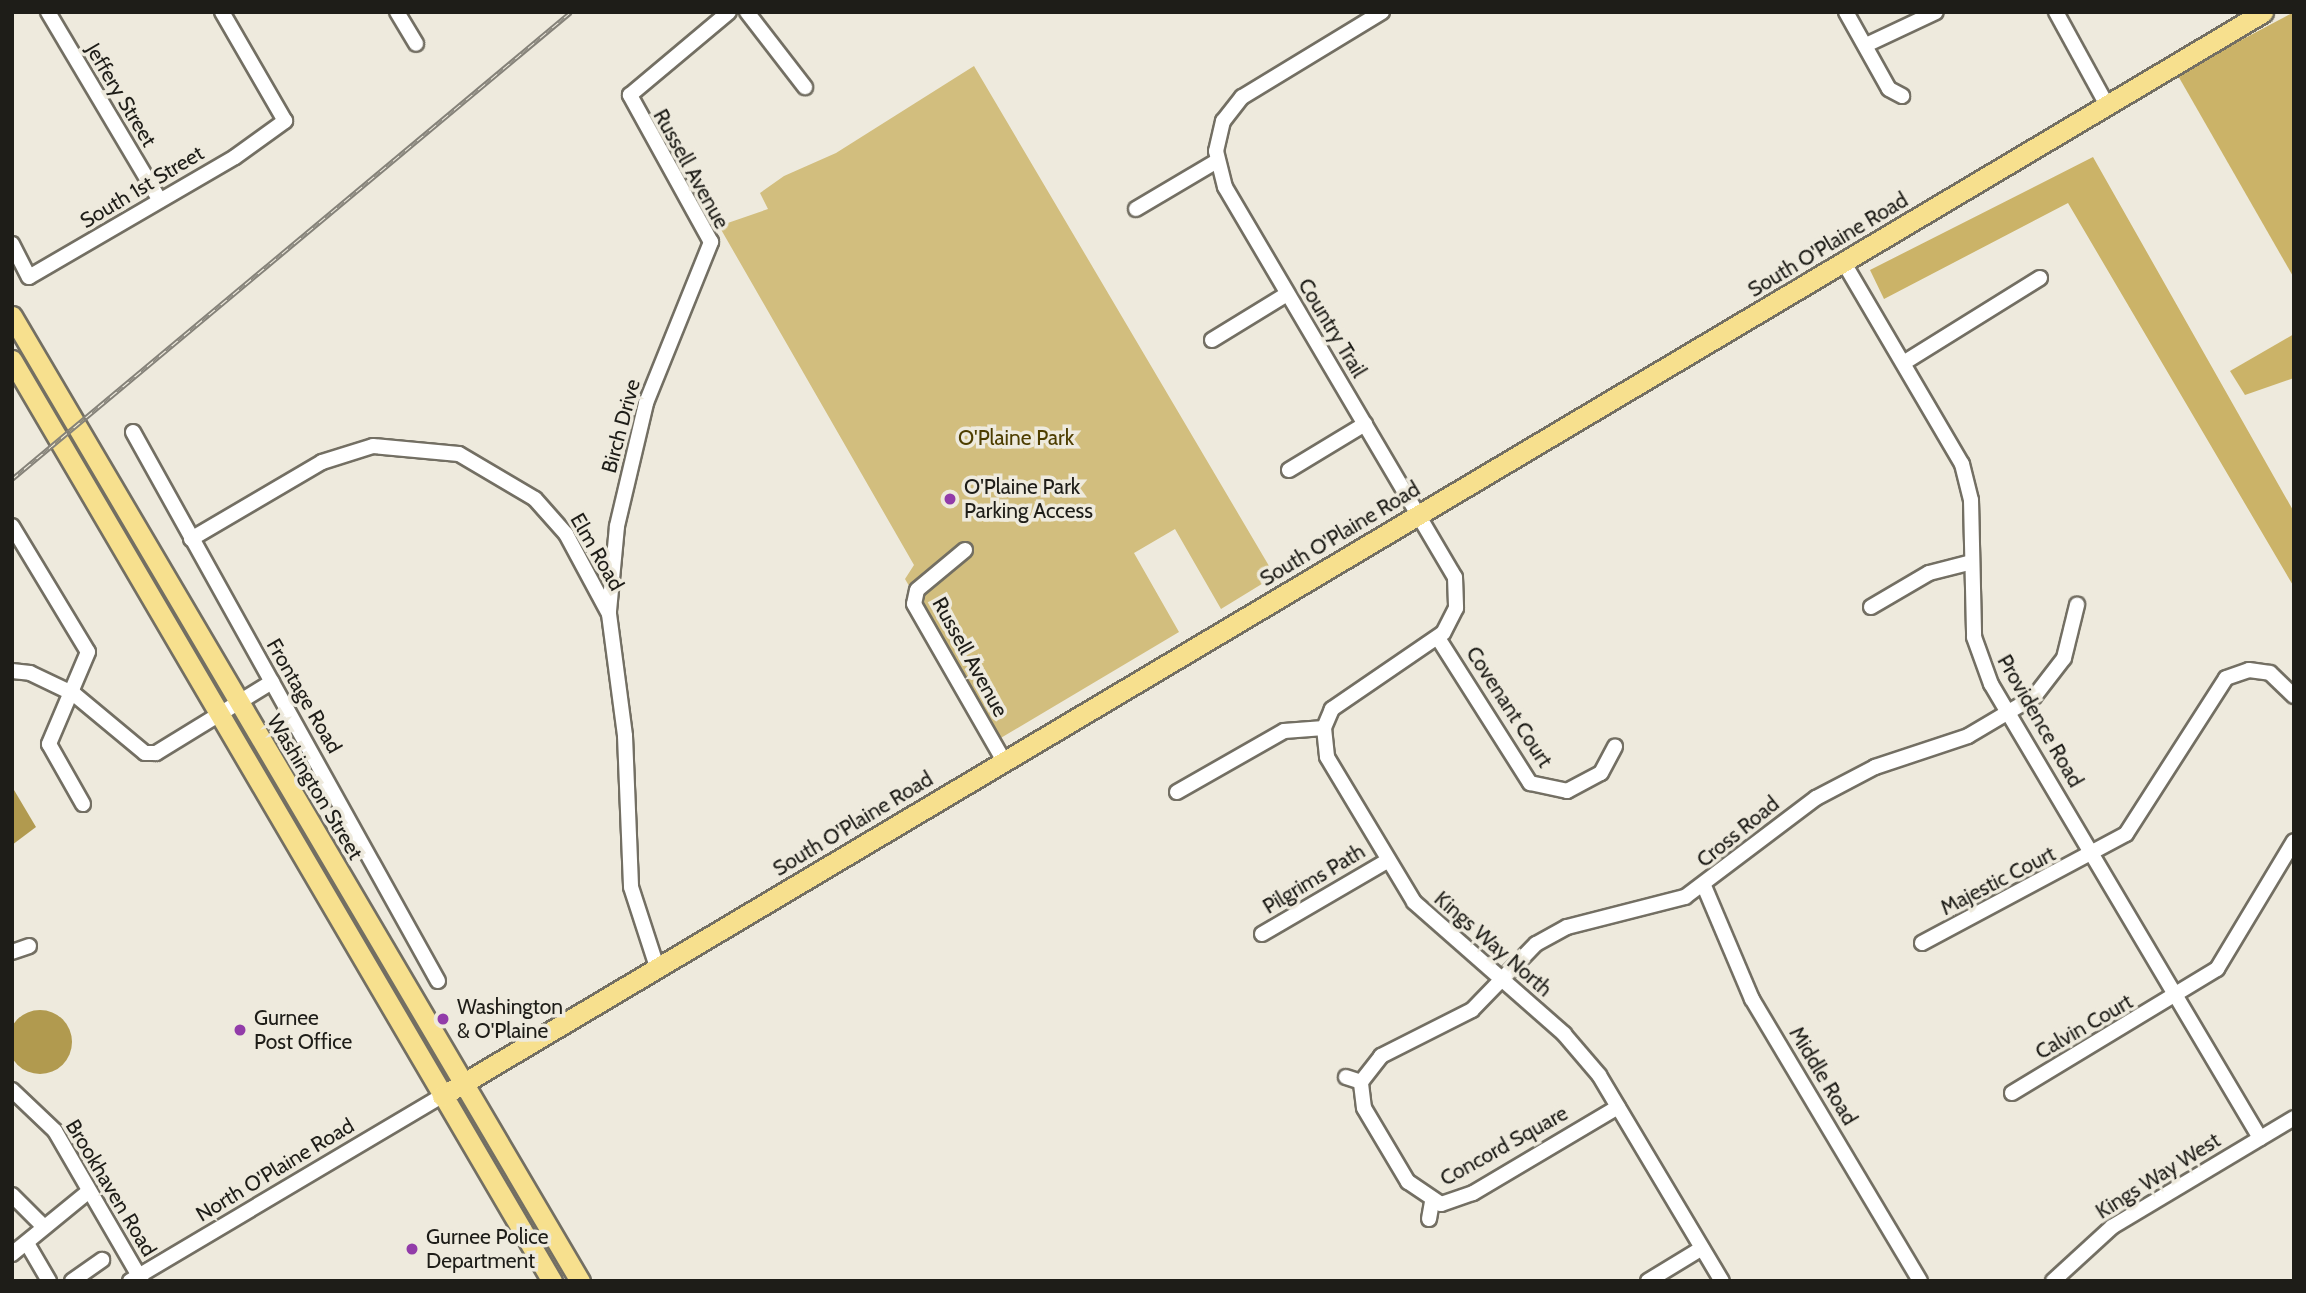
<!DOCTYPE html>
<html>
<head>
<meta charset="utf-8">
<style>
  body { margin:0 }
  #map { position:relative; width:2306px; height:1293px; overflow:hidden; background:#eeeadd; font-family:Cabin,sans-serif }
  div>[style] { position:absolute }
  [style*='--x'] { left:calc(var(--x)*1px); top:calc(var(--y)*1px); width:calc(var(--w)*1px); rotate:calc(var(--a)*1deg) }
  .green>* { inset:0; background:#d2be7e }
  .forest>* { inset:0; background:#cbb368 }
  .water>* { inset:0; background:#b19a4f }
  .round { border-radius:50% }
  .roads { filter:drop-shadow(2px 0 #736f63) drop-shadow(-2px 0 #736f63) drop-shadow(0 2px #736f63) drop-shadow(0 -2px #736f63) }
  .minor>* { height:14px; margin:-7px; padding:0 7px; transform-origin:7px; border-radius:7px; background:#fff }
  .major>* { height:19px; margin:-9.5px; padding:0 9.5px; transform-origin:9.5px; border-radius:9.5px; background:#f7e08e }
  .rail>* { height:5px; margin-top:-2.5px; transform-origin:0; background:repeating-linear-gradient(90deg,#eeeadd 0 8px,#858279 0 16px); box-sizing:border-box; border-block:2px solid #858279 }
  .dots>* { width:19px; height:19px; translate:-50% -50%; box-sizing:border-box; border:4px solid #eeeadd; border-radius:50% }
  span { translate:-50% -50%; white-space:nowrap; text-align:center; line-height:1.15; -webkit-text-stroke:7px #eeeadd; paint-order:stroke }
  .street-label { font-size:21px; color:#1e1d18 }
  .park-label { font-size:21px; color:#4d3d00 }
  .poi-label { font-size:21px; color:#1e1d18 }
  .left { translate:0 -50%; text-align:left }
  .frame { position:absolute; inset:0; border:14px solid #1e1d18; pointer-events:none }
</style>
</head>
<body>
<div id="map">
  <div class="green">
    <i style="clip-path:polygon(974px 66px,1275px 576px,1221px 609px,1175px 529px,1134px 553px,1179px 632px,999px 739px,905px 579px,914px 565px,719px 226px,768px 209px,760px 193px,784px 176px,836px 153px)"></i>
    <i style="clip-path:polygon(12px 334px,73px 439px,99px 491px,24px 364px)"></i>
  </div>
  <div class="forest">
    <i style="clip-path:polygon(2294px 12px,2294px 278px,2177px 74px)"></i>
    <i style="clip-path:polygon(2093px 157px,2294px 512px,2294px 587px,2068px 203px,1884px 299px,1870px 270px)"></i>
    <i style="clip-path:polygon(2294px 334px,2294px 378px,2245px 395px,2230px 371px)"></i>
  </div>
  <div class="water">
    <i style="clip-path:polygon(14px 790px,36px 827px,12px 845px,12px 794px)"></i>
    <i class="round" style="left:8px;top:1010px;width:64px;height:64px"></i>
  </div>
  <div class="roads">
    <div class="minor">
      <i style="--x:48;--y:12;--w:217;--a:59.3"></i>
      <i style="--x:397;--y:12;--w:37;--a:59"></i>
      <i style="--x:747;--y:12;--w:95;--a:52.3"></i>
      <i style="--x:1382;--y:12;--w:164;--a:148.7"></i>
      <i style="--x:1242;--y:97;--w:31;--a:128"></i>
      <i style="--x:1223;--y:121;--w:31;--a:103"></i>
      <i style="--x:1216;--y:151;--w:37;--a:76"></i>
      <i style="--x:1225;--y:187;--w:453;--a:59.5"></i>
      <i style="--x:1455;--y:577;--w:31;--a:88"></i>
      <i style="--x:1456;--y:608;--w:28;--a:117"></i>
      <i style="--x:1443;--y:633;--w:135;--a:145.6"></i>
      <i style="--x:1332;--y:709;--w:21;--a:113"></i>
      <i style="--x:1324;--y:728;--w:29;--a:84"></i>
      <i style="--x:1327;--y:757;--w:169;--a:59"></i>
      <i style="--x:1414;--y:902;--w:200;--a:41.3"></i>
      <i style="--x:1564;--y:1034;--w:54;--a:49.5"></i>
      <i style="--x:1599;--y:1075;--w:240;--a:59.2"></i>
      <i style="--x:1846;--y:12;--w:88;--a:60.8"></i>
      <i style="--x:1889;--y:89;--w:15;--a:28"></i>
      <i style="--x:2056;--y:12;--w:106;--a:61.3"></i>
      <i style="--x:1866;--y:45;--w:77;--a:-25.2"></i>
      <i style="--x:1136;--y:209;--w:94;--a:-30.7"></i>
      <i style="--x:12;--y:244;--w:37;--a:63"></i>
      <i style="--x:29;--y:277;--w:238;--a:-30.2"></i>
      <i style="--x:235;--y:157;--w:62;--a:-35.8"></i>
      <i style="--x:285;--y:121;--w:126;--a:-120"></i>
      <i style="--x:1844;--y:263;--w:233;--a:59.6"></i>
      <i style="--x:1962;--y:464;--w:37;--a:76"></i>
      <i style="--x:1971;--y:500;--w:137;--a:88.7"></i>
      <i style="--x:1974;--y:637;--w:50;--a:70.1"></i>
      <i style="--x:1991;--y:684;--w:528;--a:59.35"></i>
      <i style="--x:1212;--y:340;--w:88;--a:-31.5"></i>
      <i style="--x:1905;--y:362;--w:159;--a:-31.9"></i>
      <i style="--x:133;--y:432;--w:628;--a:60.95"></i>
      <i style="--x:1289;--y:470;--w:89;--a:-31.2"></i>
      <i style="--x:12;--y:526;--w:147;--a:58.9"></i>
      <i style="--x:88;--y:652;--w:100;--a:113"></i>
      <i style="--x:49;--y:744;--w:69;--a:60.5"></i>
      <i style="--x:191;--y:539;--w:152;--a:-30.4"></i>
      <i style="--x:322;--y:462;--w:53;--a:-17.4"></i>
      <i style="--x:373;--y:446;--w:86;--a:5.3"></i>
      <i style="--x:459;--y:454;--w:88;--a:30.6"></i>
      <i style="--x:535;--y:499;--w:47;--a:48.5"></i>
      <i style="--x:566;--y:534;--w:91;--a:61.7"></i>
      <i style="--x:609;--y:614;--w:123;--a:82.5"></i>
      <i style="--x:625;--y:736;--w:151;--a:87.7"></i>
      <i style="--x:631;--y:887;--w:84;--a:72"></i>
      <i style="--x:965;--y:550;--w:62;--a:140.2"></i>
      <i style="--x:917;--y:590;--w:14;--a:102"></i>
      <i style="--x:914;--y:604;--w:181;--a:60.2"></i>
      <i style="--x:1871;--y:607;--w:67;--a:-30.4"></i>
      <i style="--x:1929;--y:573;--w:44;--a:-14.3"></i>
      <i style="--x:609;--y:611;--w:85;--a:-84.6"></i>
      <i style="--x:617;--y:526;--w:126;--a:-76.7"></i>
      <i style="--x:646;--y:403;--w:174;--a:-68"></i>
      <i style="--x:711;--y:242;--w:168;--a:-118.9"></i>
      <i style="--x:630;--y:95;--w:129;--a:-40"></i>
      <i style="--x:1438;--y:638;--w:172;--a:57.6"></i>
      <i style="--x:1530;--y:783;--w:38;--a:12"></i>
      <i style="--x:1567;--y:791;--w:38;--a:-28"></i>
      <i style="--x:1601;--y:773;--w:30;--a:-62"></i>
      <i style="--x:12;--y:671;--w:18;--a:6"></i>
      <i style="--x:30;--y:673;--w:49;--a:25.5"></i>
      <i style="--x:74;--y:694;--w:92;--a:39.7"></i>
      <i style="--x:145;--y:753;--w:11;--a:0"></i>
      <i style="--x:156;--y:753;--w:136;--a:-31.5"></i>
      <i style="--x:1177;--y:792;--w:123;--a:-29.7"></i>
      <i style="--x:1284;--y:731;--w:40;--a:-4.3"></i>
      <i style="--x:1704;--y:886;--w:123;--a:67"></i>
      <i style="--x:1752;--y:999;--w:328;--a:59.2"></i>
      <i style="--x:1262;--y:934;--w:145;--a:-30.3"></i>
      <i style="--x:1922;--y:943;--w:231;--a:-28.1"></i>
      <i style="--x:2126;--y:834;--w:185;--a:-57.3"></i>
      <i style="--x:2226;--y:678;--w:24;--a:-19"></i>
      <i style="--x:2249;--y:670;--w:21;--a:8"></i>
      <i style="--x:2270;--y:673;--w:33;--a:44"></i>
      <i style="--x:12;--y:952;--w:18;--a:-19"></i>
      <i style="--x:1346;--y:1077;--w:16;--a:18"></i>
      <i style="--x:12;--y:1090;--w:59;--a:43.6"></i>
      <i style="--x:55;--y:1131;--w:173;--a:59.9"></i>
      <i style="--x:2012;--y:1093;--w:240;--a:-31.2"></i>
      <i style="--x:2217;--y:969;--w:149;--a:-59"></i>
      <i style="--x:1618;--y:1107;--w:169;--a:149.3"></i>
      <i style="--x:1473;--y:1193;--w:34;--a:161"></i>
      <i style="--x:1441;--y:1204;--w:40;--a:-146"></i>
      <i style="--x:1408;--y:1182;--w:86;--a:-120.7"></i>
      <i style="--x:1364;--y:1108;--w:26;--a:-97"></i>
      <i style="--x:1361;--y:1082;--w:33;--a:-52"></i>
      <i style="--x:1381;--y:1056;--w:102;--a:-26.8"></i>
      <i style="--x:1472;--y:1010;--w:92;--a:-45.9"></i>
      <i style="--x:1536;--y:944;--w:35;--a:-29"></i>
      <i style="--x:1567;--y:927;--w:122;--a:-14.3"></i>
      <i style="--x:1685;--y:897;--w:164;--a:-37.1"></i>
      <i style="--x:1816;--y:798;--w:67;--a:-27.7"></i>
      <i style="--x:1875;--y:767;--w:98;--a:-18.4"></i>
      <i style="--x:1968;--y:736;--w:77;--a:-30.6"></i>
      <i style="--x:2034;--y:697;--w:49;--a:-52.4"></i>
      <i style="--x:2064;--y:658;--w:55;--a:-76.2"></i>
      <i style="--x:12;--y:1195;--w:45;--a:45"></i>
      <i style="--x:1429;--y:1219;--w:17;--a:-80"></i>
      <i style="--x:28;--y:1245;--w:42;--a:59.7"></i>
      <i style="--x:12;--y:1254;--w:99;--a:-39.3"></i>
      <i style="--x:72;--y:1281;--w:37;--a:-35"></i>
      <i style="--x:130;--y:1281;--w:363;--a:-30.7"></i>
      <i style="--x:1648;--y:1281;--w:63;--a:-31.4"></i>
      <i style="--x:2053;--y:1281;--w:80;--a:-42.5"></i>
      <i style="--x:2112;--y:1227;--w:212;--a:-30.9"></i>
    </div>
    <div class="major">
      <i style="--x:12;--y:316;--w:1120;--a:59.52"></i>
      <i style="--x:12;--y:360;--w:1068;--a:59.62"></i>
      <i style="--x:442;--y:1096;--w:2119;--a:-30.76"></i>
    </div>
  </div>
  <div class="rail">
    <i style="--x:12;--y:479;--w:728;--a:-39.88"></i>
  </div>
  <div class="dots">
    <i style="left:950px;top:499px;background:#923ca9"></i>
    <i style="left:443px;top:1019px;background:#923ca9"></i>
    <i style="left:240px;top:1030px;background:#923ca9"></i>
    <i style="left:412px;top:1249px;background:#923ca9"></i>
  </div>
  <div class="street-label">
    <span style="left:121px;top:95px;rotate:59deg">Jeffery Street</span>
    <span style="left:691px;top:169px;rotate:61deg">Russell Avenue</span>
    <span style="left:142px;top:187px;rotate:-31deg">South 1st Street</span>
    <span style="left:1828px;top:245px;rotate:-31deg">South O'Plaine Road</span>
    <span style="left:1332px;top:328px;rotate:59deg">Country Trail</span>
    <span style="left:621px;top:426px;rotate:-75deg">Birch Drive</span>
    <span style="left:1340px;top:534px;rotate:-31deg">South O'Plaine Road</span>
    <span style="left:597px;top:552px;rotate:60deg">Elm Road</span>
    <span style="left:970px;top:657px;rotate:61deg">Russell Avenue</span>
    <span style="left:304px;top:696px;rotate:60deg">Frontage Road</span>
    <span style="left:1509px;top:707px;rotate:57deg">Covenant Court</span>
    <span style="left:2040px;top:721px;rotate:60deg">Providence Road</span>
    <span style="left:315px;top:787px;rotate:59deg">Washington Street</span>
    <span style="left:853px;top:824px;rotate:-31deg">South O'Plaine Road</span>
    <span style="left:1738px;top:832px;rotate:-39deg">Cross Road</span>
    <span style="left:1314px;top:879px;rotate:-31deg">Pilgrims Path</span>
    <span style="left:1998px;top:881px;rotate:-27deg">Majestic Court</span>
    <span style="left:1493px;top:944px;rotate:41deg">Kings Way North</span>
    <span style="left:2084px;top:1027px;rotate:-30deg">Calvin Court</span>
    <span style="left:1823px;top:1076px;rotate:59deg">Middle Road</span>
    <span style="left:1504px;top:1146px;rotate:-29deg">Concord Square</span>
    <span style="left:275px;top:1170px;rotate:-31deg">North O'Plaine Road</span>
    <span style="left:2158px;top:1176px;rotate:-32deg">Kings Way West</span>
    <span style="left:111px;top:1188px;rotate:59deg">Brookhaven Road</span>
  </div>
  <div class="park-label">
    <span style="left:1016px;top:438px">O'Plaine Park</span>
  </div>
  <div class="poi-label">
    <span class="left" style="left:964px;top:499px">O'Plaine Park<br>Parking Access</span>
    <span class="left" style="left:457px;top:1019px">Washington<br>&amp; O'Plaine</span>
    <span class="left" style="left:254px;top:1030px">Gurnee<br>Post Office</span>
    <span class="left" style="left:426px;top:1249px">Gurnee Police<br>Department</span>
  </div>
  <div class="frame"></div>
</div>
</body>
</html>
